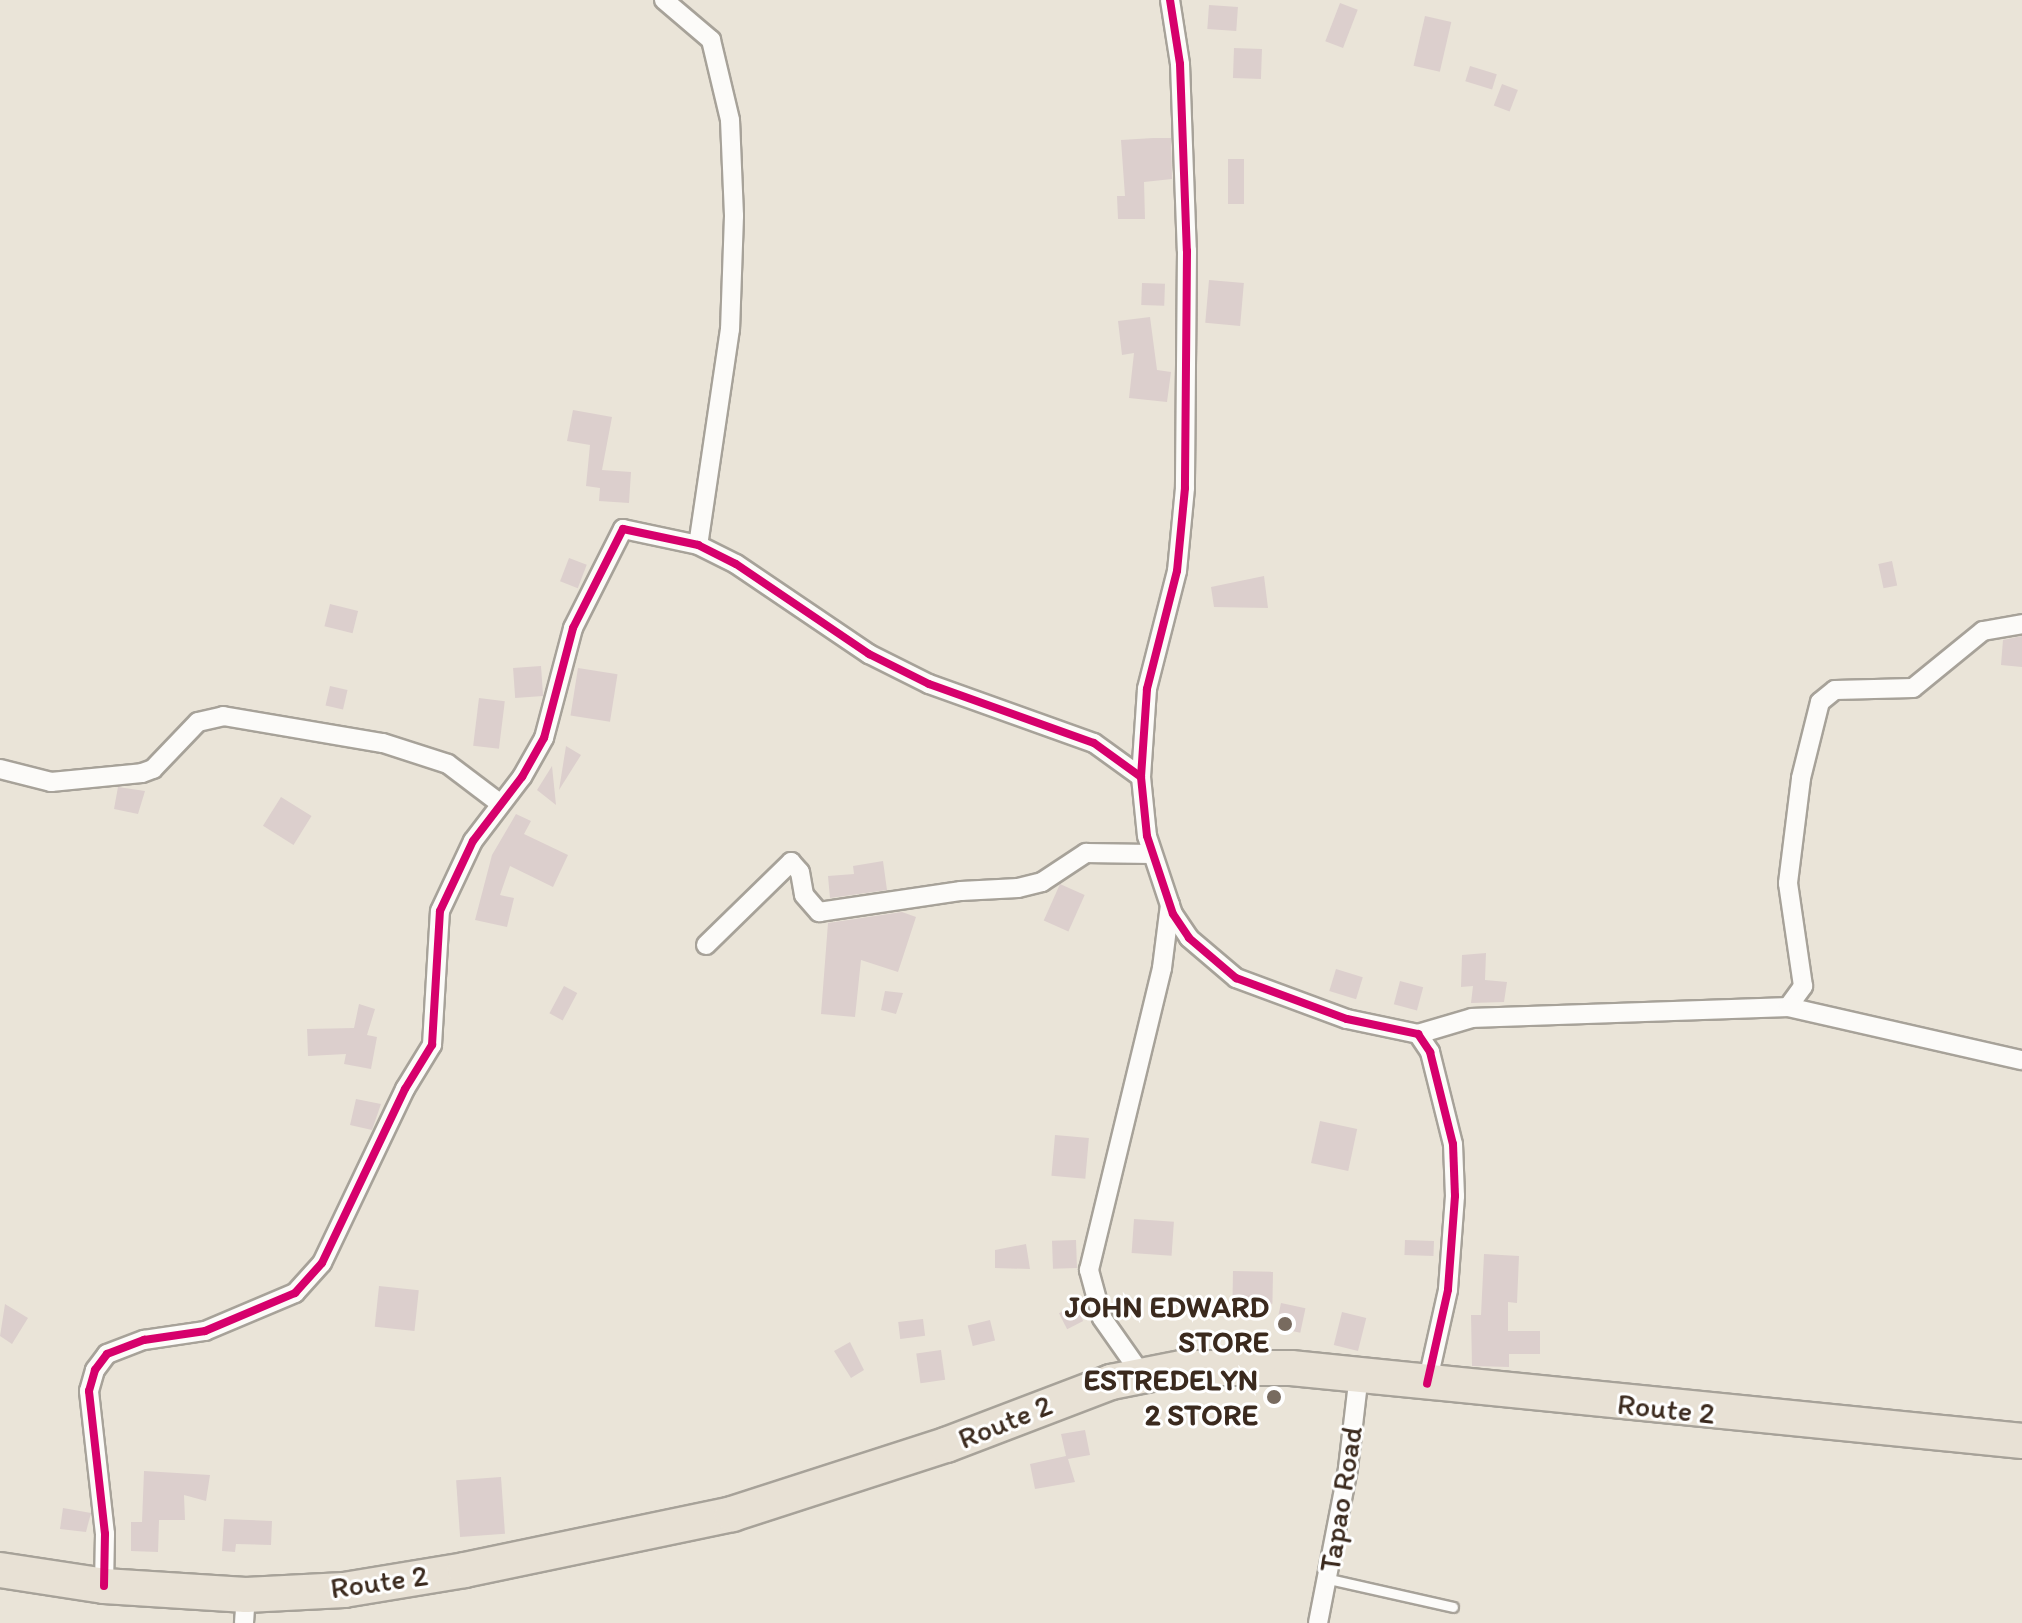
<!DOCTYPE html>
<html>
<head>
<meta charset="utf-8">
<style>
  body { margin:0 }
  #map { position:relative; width:2022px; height:1623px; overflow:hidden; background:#eae4d8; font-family:Itim,sans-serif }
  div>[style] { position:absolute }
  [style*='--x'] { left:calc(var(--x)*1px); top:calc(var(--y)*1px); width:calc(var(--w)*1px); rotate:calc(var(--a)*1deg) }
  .building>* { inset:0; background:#dccfcd; transform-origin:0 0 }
  .roads { filter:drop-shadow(2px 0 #a7a299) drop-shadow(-2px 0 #a7a299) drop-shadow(0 2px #a7a299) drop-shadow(0 -2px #a7a299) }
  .lane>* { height:9px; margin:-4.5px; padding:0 4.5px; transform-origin:4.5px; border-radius:4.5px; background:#fcfbf9 }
  .street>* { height:18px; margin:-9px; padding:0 9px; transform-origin:9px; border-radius:9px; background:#fcfbf9 }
  .highway>* { height:34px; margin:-17px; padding:0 17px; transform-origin:17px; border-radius:17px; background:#e8e1d5 }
  .cycleway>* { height:8px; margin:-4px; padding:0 4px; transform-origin:4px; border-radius:4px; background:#d6006c }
  .dots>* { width:22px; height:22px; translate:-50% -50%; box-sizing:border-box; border:4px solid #fff; border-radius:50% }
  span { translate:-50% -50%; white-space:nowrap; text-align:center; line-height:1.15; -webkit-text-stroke:6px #fff; paint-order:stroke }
  .poi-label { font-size:30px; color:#3b2a1e; font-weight:700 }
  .right { translate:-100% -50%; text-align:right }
  .street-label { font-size:30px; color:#3b2a1e }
</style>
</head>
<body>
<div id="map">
  <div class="building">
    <i style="left:1340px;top:3px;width:19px;height:41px;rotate:21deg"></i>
    <i style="left:1209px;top:5px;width:29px;height:24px;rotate:4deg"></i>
    <i style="left:1425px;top:16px;width:27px;height:51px;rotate:13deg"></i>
    <i style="left:1234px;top:48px;width:28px;height:30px;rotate:2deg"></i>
    <i style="left:1470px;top:66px;width:28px;height:16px;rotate:17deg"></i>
    <i style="left:1502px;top:84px;width:17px;height:23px;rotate:21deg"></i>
    <i style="clip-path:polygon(1153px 138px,1171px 138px,1172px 179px,1144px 182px,1145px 219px,1118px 219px,1117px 196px,1125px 196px,1121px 140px)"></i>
    <i style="left:1228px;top:159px;width:16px;height:45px"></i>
    <i style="left:1209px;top:280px;width:35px;height:43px;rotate:5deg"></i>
    <i style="left:1142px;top:283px;width:23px;height:22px;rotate:2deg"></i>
    <i style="clip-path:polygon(1150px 317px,1157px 370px,1171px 372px,1167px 402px,1129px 398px,1134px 353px,1122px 355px,1118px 321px)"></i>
    <i style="clip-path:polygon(573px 410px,612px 417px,602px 470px,631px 472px,629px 503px,599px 501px,600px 488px,586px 486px,590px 445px,567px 441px)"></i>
    <i style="left:569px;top:558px;width:19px;height:25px;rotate:21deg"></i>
    <i style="left:1892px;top:561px;width:25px;height:14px;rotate:78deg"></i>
    <i style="clip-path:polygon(1264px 576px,1268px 608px,1214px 607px,1211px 587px)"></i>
    <i style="left:330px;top:604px;width:29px;height:23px;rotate:14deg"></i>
    <i style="clip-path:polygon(2022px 636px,2022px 667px,2001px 665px,2003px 640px)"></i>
    <i style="left:541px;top:666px;width:30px;height:28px;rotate:86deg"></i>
    <i style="left:578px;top:668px;width:40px;height:48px;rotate:9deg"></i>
    <i style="left:330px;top:686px;width:18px;height:20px;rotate:13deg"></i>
    <i style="left:479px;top:698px;width:26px;height:48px;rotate:7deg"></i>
    <i style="clip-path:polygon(566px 746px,581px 755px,559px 790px)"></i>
    <i style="clip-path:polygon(552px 766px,556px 805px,537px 790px)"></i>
    <i style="clip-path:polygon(118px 787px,145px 791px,138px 814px,114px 809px)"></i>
    <i style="left:281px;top:797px;width:36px;height:34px;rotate:32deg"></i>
    <i style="clip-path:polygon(516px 814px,531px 821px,524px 834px,568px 855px,553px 887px,510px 866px,500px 895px,514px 898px,507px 927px,475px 920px,492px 855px)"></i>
    <i style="clip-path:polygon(883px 861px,887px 890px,830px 898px,828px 876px,854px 874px,853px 866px)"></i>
    <i style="left:1060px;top:884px;width:27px;height:40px;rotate:24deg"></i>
    <i style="clip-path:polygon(902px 912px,916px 917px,898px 972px,861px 960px,855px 1017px,821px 1014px,828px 923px)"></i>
    <i style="clip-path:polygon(1486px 953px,1485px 980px,1507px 982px,1504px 1002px,1471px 1003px,1473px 986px,1461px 987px,1462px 955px)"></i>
    <i style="left:1336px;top:969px;width:28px;height:23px;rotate:17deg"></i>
    <i style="left:1400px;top:981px;width:24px;height:24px;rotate:15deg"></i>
    <i style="left:564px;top:986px;width:15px;height:31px;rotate:28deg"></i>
    <i style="clip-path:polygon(885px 991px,903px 993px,896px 1014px,881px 1010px)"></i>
    <i style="clip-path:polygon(359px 1004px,375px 1009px,367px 1035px,377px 1037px,371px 1069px,344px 1064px,346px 1054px,308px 1056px,307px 1029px,354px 1028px)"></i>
    <i style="clip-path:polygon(356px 1099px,381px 1104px,372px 1130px,350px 1125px)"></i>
    <i style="left:1320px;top:1121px;width:38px;height:43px;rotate:12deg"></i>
    <i style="left:1055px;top:1135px;width:34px;height:41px;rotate:5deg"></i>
    <i style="left:1134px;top:1219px;width:40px;height:34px;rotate:4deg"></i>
    <i style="left:1076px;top:1240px;width:28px;height:24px;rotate:88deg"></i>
    <i style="left:1405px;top:1240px;width:29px;height:15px;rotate:2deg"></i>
    <i style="clip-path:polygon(1026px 1244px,1030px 1269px,995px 1268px,995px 1250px)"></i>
    <i style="clip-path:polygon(1484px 1254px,1519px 1256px,1517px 1303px,1508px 1302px,1508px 1331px,1540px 1331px,1540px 1354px,1509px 1354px,1509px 1367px,1472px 1366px,1471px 1315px,1481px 1315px)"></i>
    <i style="left:1233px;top:1271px;width:40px;height:32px;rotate:1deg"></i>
    <i style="left:379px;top:1286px;width:40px;height:41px;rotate:6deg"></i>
    <i style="left:1281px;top:1303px;width:25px;height:25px;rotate:12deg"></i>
    <i style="clip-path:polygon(5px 1304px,28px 1318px,12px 1344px,0 1336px)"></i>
    <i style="left:1075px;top:1305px;width:18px;height:18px;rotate:63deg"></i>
    <i style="left:1342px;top:1312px;width:25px;height:34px;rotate:14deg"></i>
    <i style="left:923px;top:1319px;width:17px;height:25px;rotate:83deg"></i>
    <i style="left:990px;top:1320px;width:21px;height:23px;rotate:76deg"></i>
    <i style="clip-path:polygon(850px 1342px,864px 1370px,851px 1378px,834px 1351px)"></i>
    <i style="left:941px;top:1350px;width:30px;height:25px;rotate:82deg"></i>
    <i style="clip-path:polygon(1085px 1430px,1090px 1455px,1068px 1459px,1075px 1482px,1035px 1489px,1030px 1464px,1066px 1456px,1061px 1434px)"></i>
    <i style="clip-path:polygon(144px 1471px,210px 1475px,206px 1501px,184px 1495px,185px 1520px,159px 1520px,158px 1552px,131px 1551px,131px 1522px,142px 1522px)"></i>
    <i style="left:501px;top:1477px;width:57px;height:45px;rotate:86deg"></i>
    <i style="clip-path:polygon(63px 1508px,91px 1513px,86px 1532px,60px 1529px)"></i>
    <i style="clip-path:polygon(224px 1519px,272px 1521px,271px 1545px,236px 1544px,235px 1552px,222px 1551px)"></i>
  </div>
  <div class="roads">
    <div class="lane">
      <i style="--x:1329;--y:1579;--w:127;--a:12.7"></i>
    </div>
    <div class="street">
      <i style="--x:664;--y:0;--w:62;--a:40.4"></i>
      <i style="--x:711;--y:40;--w:82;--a:76.6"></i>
      <i style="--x:730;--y:120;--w:96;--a:87.6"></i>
      <i style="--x:734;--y:216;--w:113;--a:92"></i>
      <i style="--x:730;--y:329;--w:218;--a:98.4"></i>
      <i style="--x:1170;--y:0;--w:65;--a:81.1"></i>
      <i style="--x:1180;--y:64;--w:187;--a:87.9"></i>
      <i style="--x:1187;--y:251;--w:237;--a:90.5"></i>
      <i style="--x:1185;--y:488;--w:83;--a:95.5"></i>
      <i style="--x:1177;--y:571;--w:122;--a:104.3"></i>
      <i style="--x:1147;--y:689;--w:88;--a:93.9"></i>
      <i style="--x:1141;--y:777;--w:59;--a:84.2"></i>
      <i style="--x:1147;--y:836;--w:82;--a:71.6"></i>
      <i style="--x:1173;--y:914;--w:29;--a:56"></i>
      <i style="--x:1189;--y:938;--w:62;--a:40.4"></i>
      <i style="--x:1236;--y:978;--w:118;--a:20.3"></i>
      <i style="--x:1347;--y:1019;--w:73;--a:11.9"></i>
      <i style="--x:1418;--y:1034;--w:22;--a:56"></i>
      <i style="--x:1430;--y:1052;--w:95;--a:76"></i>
      <i style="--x:1453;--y:1144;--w:52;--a:87.8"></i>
      <i style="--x:1455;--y:1196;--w:94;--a:94.3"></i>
      <i style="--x:1448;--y:1290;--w:96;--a:102.6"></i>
      <i style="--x:0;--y:769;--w:53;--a:14.3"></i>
      <i style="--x:51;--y:782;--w:91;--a:-5.6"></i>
      <i style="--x:142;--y:773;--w:12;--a:-20"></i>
      <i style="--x:153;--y:769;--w:65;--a:-46.2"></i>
      <i style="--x:198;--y:722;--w:26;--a:-13"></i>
      <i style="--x:223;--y:716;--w:162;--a:9.6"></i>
      <i style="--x:383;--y:743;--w:68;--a:17.9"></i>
      <i style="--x:448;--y:764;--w:63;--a:37.2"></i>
      <i style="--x:706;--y:945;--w:119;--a:-44.3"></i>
      <i style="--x:791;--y:862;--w:13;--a:48"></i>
      <i style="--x:800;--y:872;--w:23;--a:80"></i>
      <i style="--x:804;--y:895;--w:23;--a:49"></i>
      <i style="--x:819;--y:912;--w:144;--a:-8.4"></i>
      <i style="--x:961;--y:891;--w:57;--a:-3"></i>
      <i style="--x:1018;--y:888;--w:25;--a:-14"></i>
      <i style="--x:1042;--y:882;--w:53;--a:-33.4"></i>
      <i style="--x:1086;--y:853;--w:65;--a:0.9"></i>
      <i style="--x:1788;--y:1007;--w:26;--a:-54"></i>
      <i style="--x:1803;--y:986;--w:104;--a:-98.3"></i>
      <i style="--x:1788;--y:883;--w:106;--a:-82.9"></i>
      <i style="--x:1801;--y:778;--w:78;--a:-76"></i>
      <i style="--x:1820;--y:702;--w:19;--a:-39"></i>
      <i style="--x:1835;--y:690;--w:78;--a:-1.5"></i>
      <i style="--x:1913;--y:688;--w:90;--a:-39.2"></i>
      <i style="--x:1983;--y:631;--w:40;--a:-10"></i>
      <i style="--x:1418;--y:1034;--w:56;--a:-16.5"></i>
      <i style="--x:1472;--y:1018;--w:316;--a:-2"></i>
      <i style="--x:1788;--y:1007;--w:240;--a:12.8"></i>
      <i style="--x:1142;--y:1375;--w:70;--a:-125.1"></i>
      <i style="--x:1102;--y:1318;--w:50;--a:-105.2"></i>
      <i style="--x:1089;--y:1270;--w:311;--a:-76.4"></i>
      <i style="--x:1162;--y:968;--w:64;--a:-82.8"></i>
      <i style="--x:104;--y:1586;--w:52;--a:-88.9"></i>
      <i style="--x:105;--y:1534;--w:144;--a:-96.4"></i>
      <i style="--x:89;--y:1391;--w:22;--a:-74"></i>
      <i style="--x:95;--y:1370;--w:20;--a:-53"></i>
      <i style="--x:107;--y:1354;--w:40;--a:-21"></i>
      <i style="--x:144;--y:1340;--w:62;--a:-8.4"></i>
      <i style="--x:205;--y:1331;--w:98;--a:-22.9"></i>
      <i style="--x:295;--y:1293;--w:40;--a:-48"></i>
      <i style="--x:322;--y:1263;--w:193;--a:-64.5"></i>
      <i style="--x:405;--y:1089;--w:52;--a:-58.5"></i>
      <i style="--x:432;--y:1045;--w:134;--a:-86.6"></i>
      <i style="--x:440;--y:911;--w:77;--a:-64.8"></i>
      <i style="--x:473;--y:841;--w:81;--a:-52.6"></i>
      <i style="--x:522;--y:777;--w:45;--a:-60.6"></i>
      <i style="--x:544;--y:738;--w:114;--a:-75.2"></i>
      <i style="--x:573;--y:628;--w:111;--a:-63.2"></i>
      <i style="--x:623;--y:529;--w:77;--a:12"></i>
      <i style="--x:698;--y:545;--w:42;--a:26.6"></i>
      <i style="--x:736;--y:564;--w:161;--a:34.1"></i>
      <i style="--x:869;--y:654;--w:67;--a:26.6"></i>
      <i style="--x:929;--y:684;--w:175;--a:19.7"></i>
      <i style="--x:1094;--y:743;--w:58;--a:35.9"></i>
      <i style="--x:244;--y:1623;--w:28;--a:-86"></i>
      <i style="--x:1318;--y:1623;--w:158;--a:-79"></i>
      <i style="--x:1348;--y:1468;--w:95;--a:-83.3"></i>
    </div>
    <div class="highway">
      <i style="--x:0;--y:1570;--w:105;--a:8.7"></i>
      <i style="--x:104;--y:1586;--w:142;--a:3.6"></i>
      <i style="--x:246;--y:1595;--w:98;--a:-2.9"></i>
      <i style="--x:344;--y:1590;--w:123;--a:-9.4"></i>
      <i style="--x:465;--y:1570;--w:273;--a:-11.8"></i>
      <i style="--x:732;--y:1514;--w:225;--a:-17.9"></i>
      <i style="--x:946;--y:1445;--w:177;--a:-20.9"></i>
      <i style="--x:1111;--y:1382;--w:72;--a:-11.2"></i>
      <i style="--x:1182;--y:1368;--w:109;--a:0"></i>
      <i style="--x:1291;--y:1368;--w:735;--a:5.7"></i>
    </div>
  </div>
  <div class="cycleway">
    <i style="--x:1170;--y:0;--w:65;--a:81.1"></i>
    <i style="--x:1180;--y:64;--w:187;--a:87.9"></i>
    <i style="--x:1187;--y:251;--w:237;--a:90.5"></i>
    <i style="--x:1185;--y:488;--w:83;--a:95.5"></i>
    <i style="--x:1177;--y:571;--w:122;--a:104.3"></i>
    <i style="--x:1147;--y:689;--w:88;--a:93.9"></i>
    <i style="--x:1141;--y:777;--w:59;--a:84.2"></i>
    <i style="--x:1147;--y:836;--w:82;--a:71.6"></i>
    <i style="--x:1173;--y:914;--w:29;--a:56"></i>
    <i style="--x:1189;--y:938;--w:62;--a:40.4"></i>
    <i style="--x:1236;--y:978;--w:118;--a:20.3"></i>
    <i style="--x:1347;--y:1019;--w:73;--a:11.9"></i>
    <i style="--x:1418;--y:1034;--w:22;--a:56"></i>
    <i style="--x:1430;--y:1052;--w:95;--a:76"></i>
    <i style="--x:1453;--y:1144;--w:52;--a:87.8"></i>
    <i style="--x:1455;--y:1196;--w:94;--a:94.3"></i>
    <i style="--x:1448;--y:1290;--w:96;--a:102.6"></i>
    <i style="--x:104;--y:1586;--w:52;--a:-88.9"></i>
    <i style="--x:105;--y:1534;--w:144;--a:-96.4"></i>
    <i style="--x:89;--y:1391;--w:22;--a:-74"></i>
    <i style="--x:95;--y:1370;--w:20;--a:-53"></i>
    <i style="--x:107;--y:1354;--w:40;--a:-21"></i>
    <i style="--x:144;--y:1340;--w:62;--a:-8.4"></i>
    <i style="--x:205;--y:1331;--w:98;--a:-22.9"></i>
    <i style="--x:295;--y:1293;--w:40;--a:-48"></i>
    <i style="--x:322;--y:1263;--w:193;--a:-64.5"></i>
    <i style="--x:405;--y:1089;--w:52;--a:-58.5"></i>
    <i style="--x:432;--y:1045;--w:134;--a:-86.6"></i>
    <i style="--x:440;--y:911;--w:77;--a:-64.8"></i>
    <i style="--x:473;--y:841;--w:81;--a:-52.6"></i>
    <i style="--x:522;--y:777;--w:45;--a:-60.6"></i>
    <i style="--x:544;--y:738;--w:114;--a:-75.2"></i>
    <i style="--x:573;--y:628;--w:111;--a:-63.2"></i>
    <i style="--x:623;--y:529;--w:77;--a:12"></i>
    <i style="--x:698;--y:545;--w:42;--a:26.6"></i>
    <i style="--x:736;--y:564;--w:161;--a:34.1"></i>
    <i style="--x:869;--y:654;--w:67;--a:26.6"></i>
    <i style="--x:929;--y:684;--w:175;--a:19.7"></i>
    <i style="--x:1094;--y:743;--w:58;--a:35.9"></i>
  </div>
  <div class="dots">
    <i style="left:1285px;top:1324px;background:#786b5f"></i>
    <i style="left:1274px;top:1397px;background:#786b5f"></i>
  </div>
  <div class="poi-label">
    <span class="right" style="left:1269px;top:1324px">JOHN EDWARD<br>STORE</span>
    <span class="right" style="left:1258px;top:1397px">ESTREDELYN<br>2 STORE</span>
  </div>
  <div class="street-label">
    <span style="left:1666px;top:1409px;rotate:6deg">Route 2</span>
    <span style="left:1005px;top:1422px;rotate:-22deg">Route 2</span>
    <span style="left:1341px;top:1499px;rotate:-81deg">Tapao Road</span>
    <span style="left:379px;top:1582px;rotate:-8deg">Route 2</span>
  </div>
</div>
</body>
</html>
